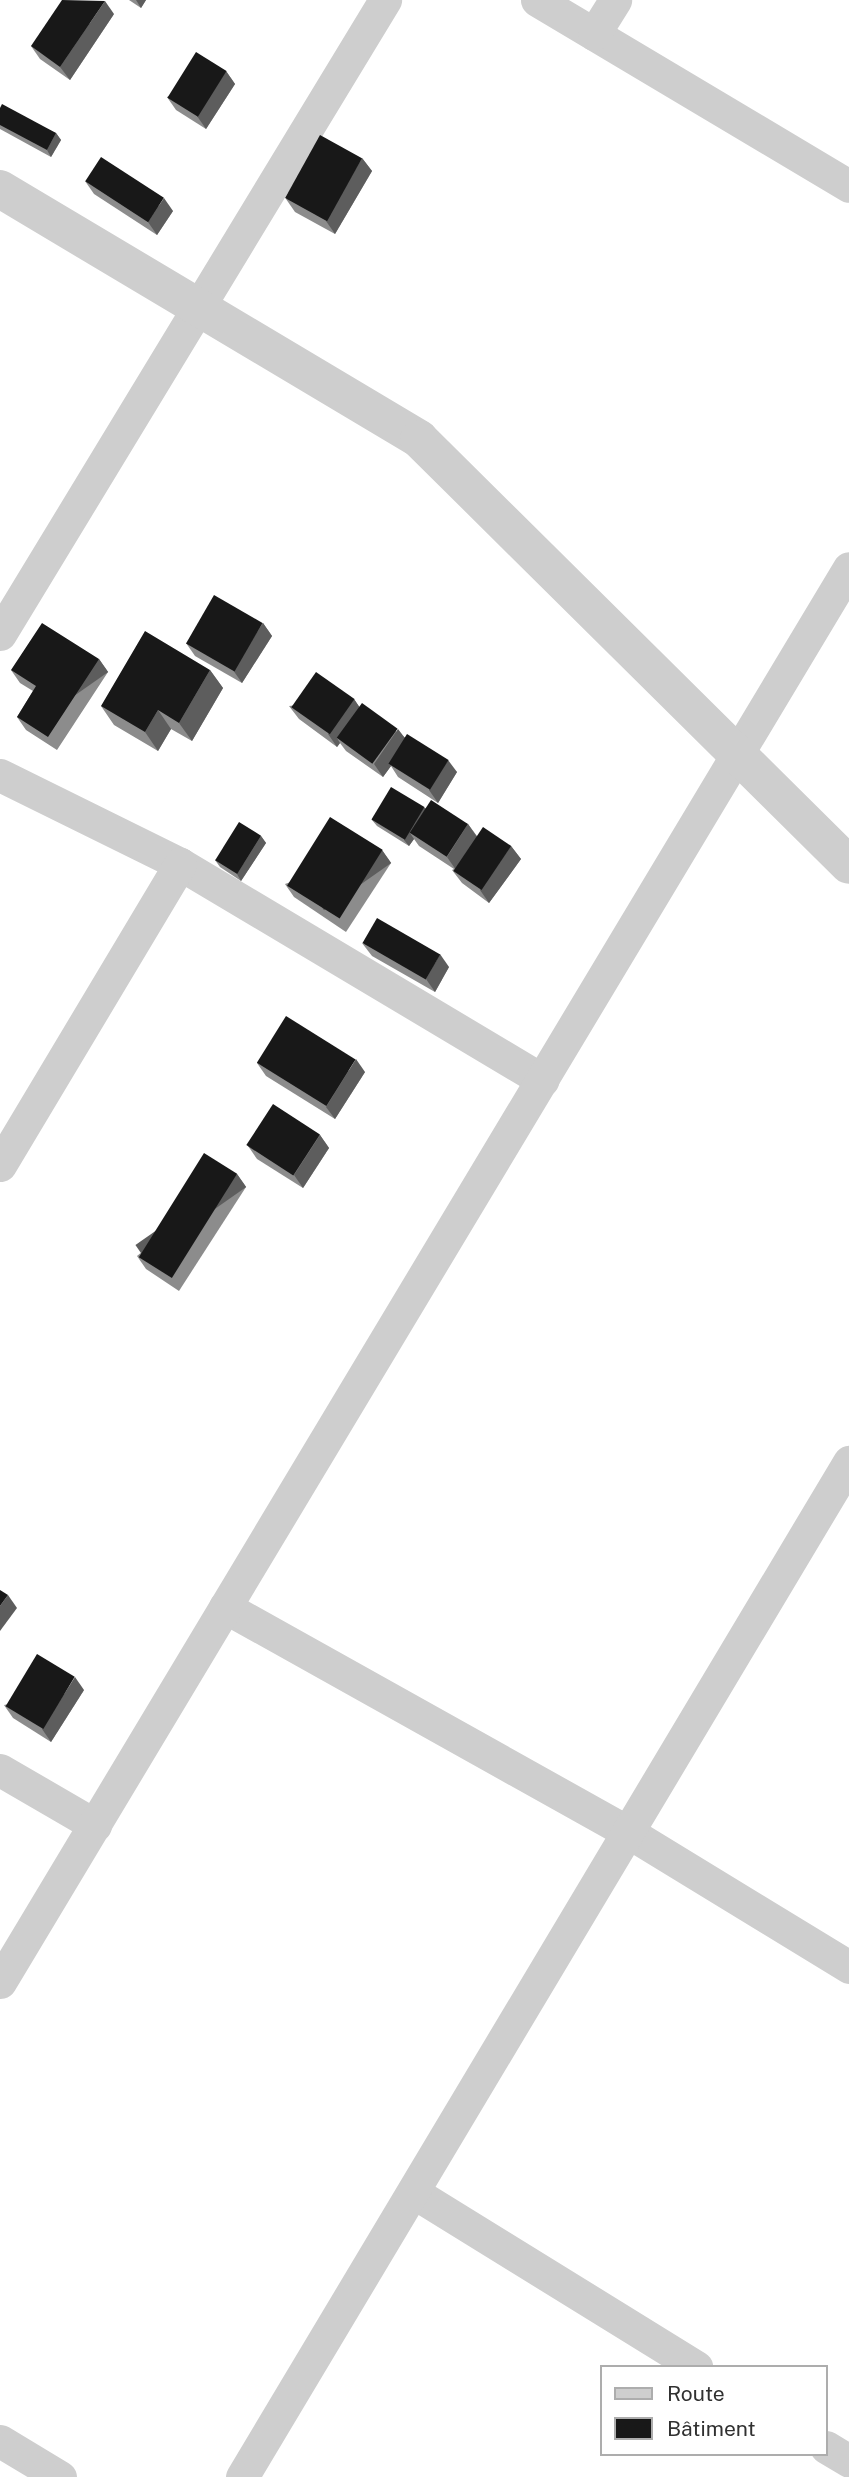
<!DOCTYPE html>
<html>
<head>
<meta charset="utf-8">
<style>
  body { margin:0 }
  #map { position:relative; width:849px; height:2477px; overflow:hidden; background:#fff; font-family:"Public Sans",sans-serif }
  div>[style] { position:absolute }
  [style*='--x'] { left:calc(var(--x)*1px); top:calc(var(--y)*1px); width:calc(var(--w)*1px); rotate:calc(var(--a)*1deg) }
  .minor>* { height:33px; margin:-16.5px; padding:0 16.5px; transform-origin:16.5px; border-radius:16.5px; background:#cecece }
  .tertiary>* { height:38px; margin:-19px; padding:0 19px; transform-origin:19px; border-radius:19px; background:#cecece }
  .wall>* { inset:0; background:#8c8c8c }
  .shaded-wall>* { inset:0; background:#5d5d5d; transform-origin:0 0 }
  .building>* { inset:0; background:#181818; transform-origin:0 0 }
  span { translate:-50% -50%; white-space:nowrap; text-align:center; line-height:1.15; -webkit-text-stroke:7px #fff; paint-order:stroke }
  .legend { position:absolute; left:600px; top:2365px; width:228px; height:91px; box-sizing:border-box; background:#fff; border:2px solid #adadad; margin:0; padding:9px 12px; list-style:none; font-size:21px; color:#313131 }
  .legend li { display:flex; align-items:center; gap:14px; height:35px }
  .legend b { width:35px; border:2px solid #adadad }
</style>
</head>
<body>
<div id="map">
  <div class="minor">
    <i style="--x:537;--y:0;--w:363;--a:30.8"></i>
    <i style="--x:594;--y:34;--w:40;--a:-58"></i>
    <i style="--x:0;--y:634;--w:742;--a:-58.73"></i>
    <i style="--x:0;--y:775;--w:201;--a:26.3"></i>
    <i style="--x:180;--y:864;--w:422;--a:30.8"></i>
    <i style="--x:0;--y:1165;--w:351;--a:-59.1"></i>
    <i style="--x:225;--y:1607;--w:462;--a:29.2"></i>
    <i style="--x:628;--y:1832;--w:259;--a:31.4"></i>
    <i style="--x:0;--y:1770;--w:110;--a:30.1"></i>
    <i style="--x:0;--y:1982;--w:1649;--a:-59.02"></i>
    <i style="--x:413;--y:2192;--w:333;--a:31.7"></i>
    <i style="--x:0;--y:2441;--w:70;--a:31"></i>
    <i style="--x:826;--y:2447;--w:27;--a:31"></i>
    <i style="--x:242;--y:2477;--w:1183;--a:-59.12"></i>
  </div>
  <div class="tertiary">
    <i style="--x:0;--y:189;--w:488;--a:30.8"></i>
    <i style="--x:419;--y:439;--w:605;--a:44.73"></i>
  </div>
  <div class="wall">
    <i style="clip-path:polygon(129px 0,146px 0,141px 8px)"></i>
    <i style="clip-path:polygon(114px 14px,70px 80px,40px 59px,31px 46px)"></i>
    <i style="clip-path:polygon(226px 71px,235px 84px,206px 129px,176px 110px,167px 97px)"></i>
    <i style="clip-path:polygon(0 108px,56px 133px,61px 140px,51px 157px,0 129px)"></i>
    <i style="clip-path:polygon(362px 158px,372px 171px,335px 234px,295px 212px,286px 199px)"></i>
    <i style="clip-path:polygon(85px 181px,173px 211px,157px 235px,94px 194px)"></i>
    <i style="clip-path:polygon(263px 623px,272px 636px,242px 683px,195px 656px,186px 643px)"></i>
    <i style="clip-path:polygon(99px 659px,108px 672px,57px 750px,26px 730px,17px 717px,33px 691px,20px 683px,11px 670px)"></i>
    <i style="clip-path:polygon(210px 670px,223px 688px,192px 741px,171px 729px,158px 751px,114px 725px,101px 706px)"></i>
    <i style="clip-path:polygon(354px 699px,359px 707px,457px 772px,438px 803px,398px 777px,391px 766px,383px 777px,346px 751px,340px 743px,337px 747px,299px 719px,289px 706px)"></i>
    <i style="clip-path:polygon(426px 808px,468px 824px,477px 836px,511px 846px,521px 859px,489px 903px,462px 883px,452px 870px,454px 869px,419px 846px,414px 839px,409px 846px,377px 826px,372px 820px)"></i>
    <i style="clip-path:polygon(261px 836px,266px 843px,241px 881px,220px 867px,215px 860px)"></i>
    <i style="clip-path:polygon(382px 850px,391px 863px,346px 932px,294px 897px,285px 884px)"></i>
    <i style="clip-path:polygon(362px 943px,449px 967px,435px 992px,372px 956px)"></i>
    <i style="clip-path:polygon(257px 1063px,365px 1072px,335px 1119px,266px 1076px)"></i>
    <i style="clip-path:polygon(320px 1135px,329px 1148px,303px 1188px,257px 1159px,248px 1146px)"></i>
    <i style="clip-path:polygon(237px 1174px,246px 1187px,179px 1291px,146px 1269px,137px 1256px)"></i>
    <i style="clip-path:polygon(84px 1690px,51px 1742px,13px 1718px,4px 1705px)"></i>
  </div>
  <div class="shaded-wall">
    <i style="clip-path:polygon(136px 0,146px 0,141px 8px)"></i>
    <i style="clip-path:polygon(105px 1px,114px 14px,70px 80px,60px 67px)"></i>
    <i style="clip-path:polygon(226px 71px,235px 84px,206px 129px,197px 116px)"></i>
    <i style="clip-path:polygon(56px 133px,61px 140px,51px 157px,47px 150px)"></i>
    <i style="clip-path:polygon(362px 158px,372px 171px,335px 234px,326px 221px)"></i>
    <i style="clip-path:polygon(164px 198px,173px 211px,157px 235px,148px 222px)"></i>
    <i style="clip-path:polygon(263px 623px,272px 636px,242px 683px,233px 670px)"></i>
    <i style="left:99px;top:659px;width:16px;height:93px;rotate:55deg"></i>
    <i style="clip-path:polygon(210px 670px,223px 688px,192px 741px,179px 723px)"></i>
    <i style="clip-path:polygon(354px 699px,363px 712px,337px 738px,340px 743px,337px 747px,328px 734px)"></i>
    <i style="clip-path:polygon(158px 710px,171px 729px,158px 751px,145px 732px)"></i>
    <i style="clip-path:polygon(398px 729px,408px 742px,389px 764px,391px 766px,383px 777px,374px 764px)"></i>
    <i style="clip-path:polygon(448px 760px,457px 772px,438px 803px,429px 790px)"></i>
    <i style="clip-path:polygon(424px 807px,429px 813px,410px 833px,414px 839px,409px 846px,404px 840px)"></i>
    <i style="clip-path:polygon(468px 824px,477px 837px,456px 870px,447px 857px)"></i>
    <i style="clip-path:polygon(261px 836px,266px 843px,241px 881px,237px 874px)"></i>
    <i style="clip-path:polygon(511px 846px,521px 859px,489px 903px,480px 890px)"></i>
    <i style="left:382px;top:850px;width:16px;height:82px;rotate:55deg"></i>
    <i style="clip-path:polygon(440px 954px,449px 967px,435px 992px,426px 979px)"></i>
    <i style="clip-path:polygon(356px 1059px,365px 1072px,335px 1119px,326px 1107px)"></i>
    <i style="clip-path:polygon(320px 1135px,329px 1148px,303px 1188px,294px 1175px)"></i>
    <i style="left:237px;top:1174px;width:16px;height:124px;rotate:55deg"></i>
    <i style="clip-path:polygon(8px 1595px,17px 1608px,0 1631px,0 1606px)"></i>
    <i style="clip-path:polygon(75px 1677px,84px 1690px,51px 1742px,42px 1729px)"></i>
  </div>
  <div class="building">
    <i style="clip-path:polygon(62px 0,105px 1px,60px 67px,31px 46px)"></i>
    <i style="left:196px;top:52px;width:36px;height:54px;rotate:32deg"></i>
    <i style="clip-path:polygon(2px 104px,56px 133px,47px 150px,0 125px,0 108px)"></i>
    <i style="left:320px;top:135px;width:48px;height:72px;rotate:29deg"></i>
    <i style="left:101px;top:157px;width:75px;height:29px;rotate:33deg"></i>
    <i style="left:214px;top:595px;width:56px;height:56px;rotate:30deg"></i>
    <i style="clip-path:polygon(42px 623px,99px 659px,48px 737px,17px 717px,36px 686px,11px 670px)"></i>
    <i style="clip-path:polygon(145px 631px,210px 670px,179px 723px,158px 710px,145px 732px,101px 706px)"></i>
    <i style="left:316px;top:672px;width:47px;height:43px;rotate:35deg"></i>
    <i style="left:362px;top:703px;width:44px;height:43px;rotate:36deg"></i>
    <i style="left:407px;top:734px;width:49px;height:35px;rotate:32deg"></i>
    <i style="left:391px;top:787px;width:39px;height:38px;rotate:31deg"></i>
    <i style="left:431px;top:800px;width:44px;height:39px;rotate:33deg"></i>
    <i style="left:330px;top:817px;width:62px;height:81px;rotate:32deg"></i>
    <i style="left:239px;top:822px;width:26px;height:45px;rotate:32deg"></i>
    <i style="left:483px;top:827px;width:34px;height:53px;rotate:34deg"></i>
    <i style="left:377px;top:918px;width:73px;height:29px;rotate:30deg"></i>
    <i style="left:286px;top:1016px;width:82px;height:55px;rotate:32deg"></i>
    <i style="left:273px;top:1104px;width:56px;height:49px;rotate:33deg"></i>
    <i style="left:204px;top:1153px;width:39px;height:123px;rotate:32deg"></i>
    <i style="clip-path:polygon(0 1590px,8px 1595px,0 1606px)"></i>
    <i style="left:37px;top:1654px;width:44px;height:61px;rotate:31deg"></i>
  </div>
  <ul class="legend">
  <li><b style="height:9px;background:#cecece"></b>Route</li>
  <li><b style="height:19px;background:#181818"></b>Bâtiment</li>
  </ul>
</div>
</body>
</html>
